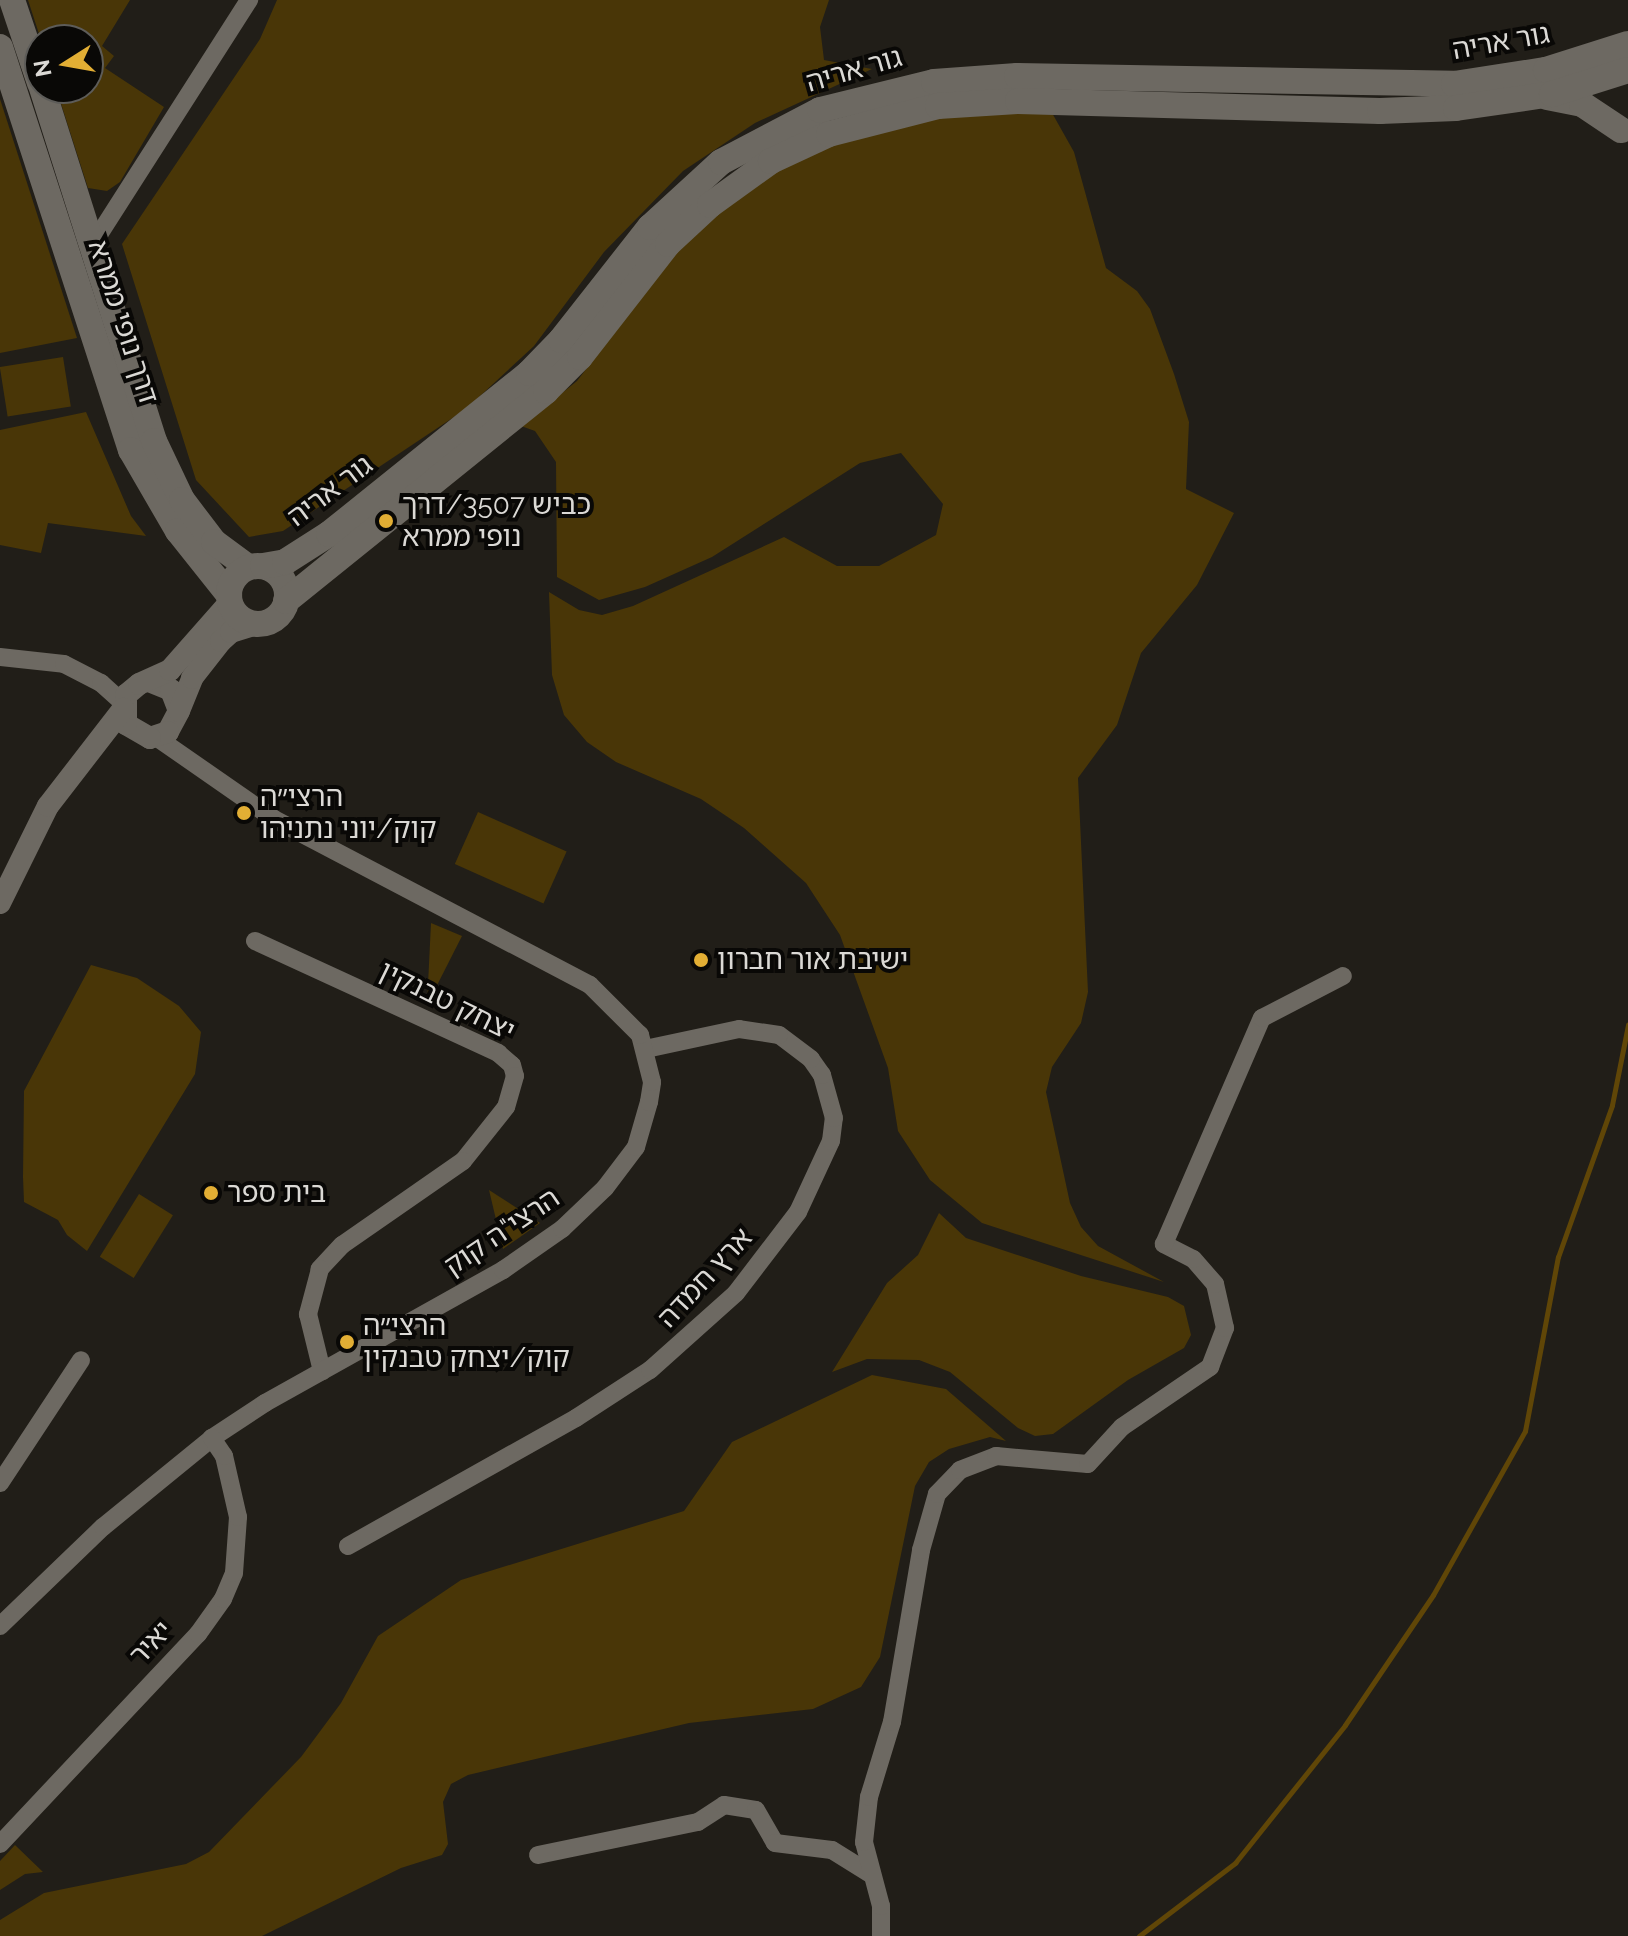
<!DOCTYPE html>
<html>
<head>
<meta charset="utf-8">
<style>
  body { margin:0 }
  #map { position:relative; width:1628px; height:1936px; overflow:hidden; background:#211e18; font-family:Raleway,"Noto Sans Hebrew",sans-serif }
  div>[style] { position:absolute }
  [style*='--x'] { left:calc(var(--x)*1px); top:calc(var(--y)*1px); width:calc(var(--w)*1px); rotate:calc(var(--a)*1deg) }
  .green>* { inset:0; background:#493607; transform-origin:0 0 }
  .stream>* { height:5px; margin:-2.5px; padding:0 2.5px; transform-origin:2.5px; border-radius:2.5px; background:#604607 }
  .minor>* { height:18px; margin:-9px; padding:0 9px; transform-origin:9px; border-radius:9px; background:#6d6962 }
  .tertiary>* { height:22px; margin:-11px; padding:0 11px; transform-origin:11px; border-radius:11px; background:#6d6962 }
  .secondary>* { height:26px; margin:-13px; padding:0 13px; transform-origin:13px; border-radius:13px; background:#6d6962 }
  .secondary>.ring { margin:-13px; padding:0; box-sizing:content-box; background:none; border:26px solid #6d6962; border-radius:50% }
  .dots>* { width:22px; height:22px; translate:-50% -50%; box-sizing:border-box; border:4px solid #090806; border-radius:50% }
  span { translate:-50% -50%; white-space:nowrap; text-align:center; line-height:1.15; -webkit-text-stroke:8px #090806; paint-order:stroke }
  .street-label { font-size:28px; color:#dbd9d5 }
  .poi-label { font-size:28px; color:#dbd9d5 }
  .left { translate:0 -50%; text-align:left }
  .north { position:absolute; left:24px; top:24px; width:80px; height:80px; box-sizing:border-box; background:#090806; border:2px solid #5d5c59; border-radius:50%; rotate:259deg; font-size:22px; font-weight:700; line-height:32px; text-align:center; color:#dbd9d5 }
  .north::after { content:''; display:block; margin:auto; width:28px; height:36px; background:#e2ae34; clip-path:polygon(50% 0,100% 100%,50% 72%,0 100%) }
</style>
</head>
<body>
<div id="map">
  <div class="green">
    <i style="clip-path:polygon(28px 0,130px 0,102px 46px,114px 56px,105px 68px,164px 107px,120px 182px,107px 191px,88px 188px,56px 88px,88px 88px,88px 40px,41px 40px)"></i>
    <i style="clip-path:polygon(277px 0,829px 0,820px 27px,824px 60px,872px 69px,755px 123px,683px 171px,604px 252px,534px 346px,466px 409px,283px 531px,249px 537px,196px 480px,122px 244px,260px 39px)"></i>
    <i style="clip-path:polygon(0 99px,77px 338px,0 353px)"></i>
    <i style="clip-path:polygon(1047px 104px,1074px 152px,1106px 268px,1137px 291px,1150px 309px,1174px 374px,1189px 422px,1186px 489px,1234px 513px,1197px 585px,1141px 653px,1117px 725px,1078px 778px,1088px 992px,1081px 1023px,1052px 1067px,1046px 1092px,1070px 1203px,1081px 1227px,1098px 1246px,1164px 1282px,982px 1223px,930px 1180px,898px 1131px,888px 1068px,840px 935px,806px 883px,744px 828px,701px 799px,616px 762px,587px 742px,564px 715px,552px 675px,549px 592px,579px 610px,602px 615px,633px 606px,784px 537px,837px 566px,879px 566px,936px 535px,943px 504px,901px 453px,860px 463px,712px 557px,645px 587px,599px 600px,557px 577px,556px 462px,535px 431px,521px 426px,577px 381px,676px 251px,749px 183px,806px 152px,904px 119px)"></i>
    <i style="left:63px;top:357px;width:50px;height:64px;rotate:81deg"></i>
    <i style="clip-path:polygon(86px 412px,131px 516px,146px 536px,48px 523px,41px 553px,0 545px,0 430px)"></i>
    <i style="left:478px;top:812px;width:97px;height:57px;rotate:24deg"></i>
    <i style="clip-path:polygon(431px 923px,462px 936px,427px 1005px)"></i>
    <i style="clip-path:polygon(91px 965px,137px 978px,179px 1006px,201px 1032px,195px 1074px,87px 1251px,67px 1235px,58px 1220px,24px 1202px,23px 1177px,24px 1091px)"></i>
    <i style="clip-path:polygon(489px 1190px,540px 1223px,503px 1249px)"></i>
    <i style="left:139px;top:1194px;width:40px;height:74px;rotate:32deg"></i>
    <i style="clip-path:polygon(939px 1213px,966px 1238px,1081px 1276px,1168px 1297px,1184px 1306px,1191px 1335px,1184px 1348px,1128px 1380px,1053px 1434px,1035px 1436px,1018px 1428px,950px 1372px,919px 1360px,867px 1359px,832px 1372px,887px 1283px,918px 1255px)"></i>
    <i style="clip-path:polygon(872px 1375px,946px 1389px,1006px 1441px,990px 1437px,949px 1449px,929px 1462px,915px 1486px,880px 1657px,861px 1687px,813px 1709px,689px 1723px,468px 1775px,451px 1784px,443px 1802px,448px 1844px,442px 1855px,401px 1868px,262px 1936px,0 1936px,0 1920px,44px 1893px,186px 1864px,209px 1852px,301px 1757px,341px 1703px,378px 1636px,461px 1580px,684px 1511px,732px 1442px)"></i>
    <i style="clip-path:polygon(15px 1845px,43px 1872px,25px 1874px,0 1890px,0 1861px)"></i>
  </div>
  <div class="stream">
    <i style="--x:1139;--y:1936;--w:121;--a:-37.2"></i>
    <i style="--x:1235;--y:1863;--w:176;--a:-51.4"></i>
    <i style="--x:1345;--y:1725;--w:157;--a:-55.9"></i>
    <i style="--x:1433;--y:1595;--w:188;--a:-60.7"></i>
    <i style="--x:1525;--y:1431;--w:177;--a:-79.3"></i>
    <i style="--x:1558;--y:1257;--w:161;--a:-70.4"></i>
    <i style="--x:1612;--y:1105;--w:82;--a:-78.7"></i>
  </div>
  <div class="minor">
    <i style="--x:93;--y:244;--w:290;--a:-57.4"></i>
    <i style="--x:0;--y:657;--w:64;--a:6.2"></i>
    <i style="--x:64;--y:664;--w:42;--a:27.2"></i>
    <i style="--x:101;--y:683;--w:30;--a:42"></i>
    <i style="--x:255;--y:941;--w:268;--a:24.7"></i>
    <i style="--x:498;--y:1053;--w:18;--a:41"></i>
    <i style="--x:512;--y:1065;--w:11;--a:75"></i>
    <i style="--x:515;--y:1076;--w:32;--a:106"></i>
    <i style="--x:506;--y:1107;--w:69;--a:128.5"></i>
    <i style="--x:463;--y:1161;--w:147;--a:145.2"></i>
    <i style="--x:342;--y:1245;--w:33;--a:133"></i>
    <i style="--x:320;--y:1269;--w:47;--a:104.9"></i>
    <i style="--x:308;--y:1314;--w:59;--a:76.2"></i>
    <i style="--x:0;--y:1483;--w:147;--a:-56.6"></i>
    <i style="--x:348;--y:1546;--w:261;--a:-29.3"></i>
    <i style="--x:576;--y:1418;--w:88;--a:-33"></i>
    <i style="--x:650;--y:1370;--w:115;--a:-41.8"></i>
    <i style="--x:736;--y:1293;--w:102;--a:-52.6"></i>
    <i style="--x:798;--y:1212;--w:78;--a:-65.1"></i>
    <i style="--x:831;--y:1141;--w:23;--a:-83"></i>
    <i style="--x:834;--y:1118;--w:45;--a:-105.6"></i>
    <i style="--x:822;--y:1075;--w:19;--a:-125"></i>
    <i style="--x:811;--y:1059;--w:40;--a:-143"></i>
    <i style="--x:779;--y:1035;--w:40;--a:-171.5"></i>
    <i style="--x:739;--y:1029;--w:95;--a:167.9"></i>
    <i style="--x:0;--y:1626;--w:143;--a:-43.9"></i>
    <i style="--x:103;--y:1527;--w:141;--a:-39.2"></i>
    <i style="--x:212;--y:1438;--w:64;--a:-33.4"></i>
    <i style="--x:265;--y:1403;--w:273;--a:-29.2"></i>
    <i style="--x:503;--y:1270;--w:72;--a:-34.8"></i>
    <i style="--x:562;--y:1229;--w:59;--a:-43.6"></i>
    <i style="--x:605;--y:1188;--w:51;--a:-52.9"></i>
    <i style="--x:636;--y:1147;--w:47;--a:-73.9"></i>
    <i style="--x:649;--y:1102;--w:20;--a:-81"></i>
    <i style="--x:652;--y:1082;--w:49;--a:-104.3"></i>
    <i style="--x:640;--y:1035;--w:71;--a:-135"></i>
    <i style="--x:590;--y:985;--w:357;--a:-152.3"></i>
    <i style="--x:274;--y:819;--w:144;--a:-145.2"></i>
    <i style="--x:0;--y:1844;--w:289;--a:-46.7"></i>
    <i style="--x:198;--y:1634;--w:43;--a:-54.5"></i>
    <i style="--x:223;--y:1599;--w:28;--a:-67"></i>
    <i style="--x:234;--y:1573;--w:56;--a:-85.9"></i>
    <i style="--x:238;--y:1517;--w:63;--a:-102.9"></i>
    <i style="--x:224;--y:1456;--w:22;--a:-124"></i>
    <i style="--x:538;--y:1855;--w:163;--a:-11.7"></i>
    <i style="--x:698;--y:1822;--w:31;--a:-33"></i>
    <i style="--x:724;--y:1805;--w:32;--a:9"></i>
    <i style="--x:756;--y:1810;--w:38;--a:60"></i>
    <i style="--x:775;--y:1843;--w:57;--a:7"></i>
    <i style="--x:832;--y:1850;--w:44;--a:31.9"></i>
    <i style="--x:881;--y:1936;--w:30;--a:-90"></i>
    <i style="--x:881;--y:1906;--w:66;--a:-104.9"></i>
    <i style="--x:864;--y:1842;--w:45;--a:-83.7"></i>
    <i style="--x:869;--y:1797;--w:78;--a:-73"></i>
    <i style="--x:892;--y:1722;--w:174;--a:-80.4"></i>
    <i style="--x:921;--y:1550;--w:58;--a:-74.1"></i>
    <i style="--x:937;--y:1494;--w:33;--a:-46"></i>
    <i style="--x:960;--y:1470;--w:39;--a:-21"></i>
    <i style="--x:996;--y:1456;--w:92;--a:5"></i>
    <i style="--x:1088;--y:1464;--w:50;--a:-47.4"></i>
    <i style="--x:1122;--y:1427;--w:107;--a:-34.3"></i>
    <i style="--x:1210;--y:1367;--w:42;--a:-69"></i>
    <i style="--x:1225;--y:1328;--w:45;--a:-102.8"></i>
    <i style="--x:1215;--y:1284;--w:33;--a:-131"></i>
    <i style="--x:1193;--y:1259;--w:33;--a:-153"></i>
    <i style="--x:1164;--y:1244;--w:246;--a:-66.6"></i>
    <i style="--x:1262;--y:1018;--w:91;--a:-27.4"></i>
  </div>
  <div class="tertiary">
    <i style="--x:149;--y:681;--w:24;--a:22"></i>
    <i style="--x:171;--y:690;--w:22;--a:69"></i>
    <i style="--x:179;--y:711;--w:24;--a:118"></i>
    <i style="--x:168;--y:732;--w:19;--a:162"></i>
    <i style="--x:150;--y:738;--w:28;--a:-150"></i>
    <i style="--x:126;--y:724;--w:29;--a:-90"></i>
    <i style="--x:126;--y:695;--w:17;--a:-40"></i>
    <i style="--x:139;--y:684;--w:34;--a:-24"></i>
    <i style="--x:170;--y:670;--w:91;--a:-48.6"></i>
    <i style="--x:179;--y:711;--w:35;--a:-68"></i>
    <i style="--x:192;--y:678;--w:47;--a:-51.9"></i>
    <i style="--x:221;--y:641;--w:13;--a:-42"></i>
    <i style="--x:231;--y:632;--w:27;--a:-17"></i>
    <i style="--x:0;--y:903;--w:108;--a:-63.7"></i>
    <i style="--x:48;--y:806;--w:123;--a:-52.3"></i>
  </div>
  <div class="secondary">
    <i style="--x:12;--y:0;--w:88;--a:71.4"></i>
    <i style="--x:0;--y:47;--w:424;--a:72"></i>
    <i style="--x:131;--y:450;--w:94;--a:59.9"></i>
    <i style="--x:178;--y:531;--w:82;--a:51.4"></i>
    <i style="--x:42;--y:88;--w:370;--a:72.4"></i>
    <i style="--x:154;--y:441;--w:65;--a:64.6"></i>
    <i style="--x:182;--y:500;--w:53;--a:52.7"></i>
    <i style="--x:214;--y:542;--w:42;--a:36.3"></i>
    <i style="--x:1547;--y:97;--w:36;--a:11"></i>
    <i style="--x:1582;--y:104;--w:47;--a:33.7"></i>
    <i class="ring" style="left:229px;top:566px;width:32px;height:32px"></i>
    <i style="--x:263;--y:566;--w:22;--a:-10"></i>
    <i style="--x:285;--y:562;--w:52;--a:-32.5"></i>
    <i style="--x:329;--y:534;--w:257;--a:-38.8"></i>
    <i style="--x:529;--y:373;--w:46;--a:-45.9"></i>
    <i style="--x:561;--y:340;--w:144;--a:-51.8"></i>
    <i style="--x:650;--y:227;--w:96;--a:-42.5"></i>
    <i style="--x:721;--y:162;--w:112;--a:-27.7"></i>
    <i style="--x:820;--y:110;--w:117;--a:-13.8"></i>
    <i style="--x:934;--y:82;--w:83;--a:-4.1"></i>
    <i style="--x:1017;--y:76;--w:437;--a:1"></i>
    <i style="--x:1454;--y:84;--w:93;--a:-8.7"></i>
    <i style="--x:1546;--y:70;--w:86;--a:-17.6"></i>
    <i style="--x:286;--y:601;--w:334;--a:-38.9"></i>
    <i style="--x:546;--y:391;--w:48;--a:-45"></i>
    <i style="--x:580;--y:357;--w:143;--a:-52.1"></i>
    <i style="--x:668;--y:244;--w:57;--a:-42.9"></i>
    <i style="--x:710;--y:205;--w:75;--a:-35.8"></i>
    <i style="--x:771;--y:161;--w:64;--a:-25"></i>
    <i style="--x:829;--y:134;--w:113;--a:-14.4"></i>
    <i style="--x:938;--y:106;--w:80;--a:-3.6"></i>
    <i style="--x:1018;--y:101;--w:362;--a:1.6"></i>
    <i style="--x:1380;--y:111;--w:76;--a:-2.3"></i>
    <i style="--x:1456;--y:108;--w:97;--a:-8.3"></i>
    <i style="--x:1552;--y:94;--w:80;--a:-17.5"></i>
  </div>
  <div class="dots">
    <i style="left:386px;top:521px;background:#e2ae34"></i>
    <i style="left:244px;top:813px;background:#e2ae34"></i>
    <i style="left:701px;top:960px;background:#e2ae34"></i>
    <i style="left:211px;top:1193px;background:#e2ae34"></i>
    <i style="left:347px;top:1342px;background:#e2ae34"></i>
  </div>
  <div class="street-label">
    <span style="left:1501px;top:42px;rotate:-10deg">גור אריה</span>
    <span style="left:854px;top:70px;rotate:-16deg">גור אריה</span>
    <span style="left:123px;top:322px;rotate:72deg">דרך נופי ממרא</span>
    <span style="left:330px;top:491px;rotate:-37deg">גור אריה</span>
    <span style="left:447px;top:1001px;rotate:26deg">יצחק טבנקין</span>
    <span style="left:502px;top:1232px;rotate:-34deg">הרצי"ה קוק</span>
    <span style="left:705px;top:1278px;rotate:-47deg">ארץ חמדה</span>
    <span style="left:151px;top:1643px;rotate:-47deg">יאיר</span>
  </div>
  <div class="poi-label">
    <span class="left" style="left:402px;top:521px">כביש 3507/דרך<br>נופי ממרא</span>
    <span class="left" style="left:260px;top:813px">הרצי״ה<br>קוק/יוני נתניהו</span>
    <span class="left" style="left:717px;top:960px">ישיבת אור חברון</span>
    <span class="left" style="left:227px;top:1193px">בית ספר</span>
    <span class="left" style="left:363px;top:1342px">הרצי״ה<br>קוק/יצחק טבנקין</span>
  </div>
  <div class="north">N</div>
</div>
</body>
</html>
